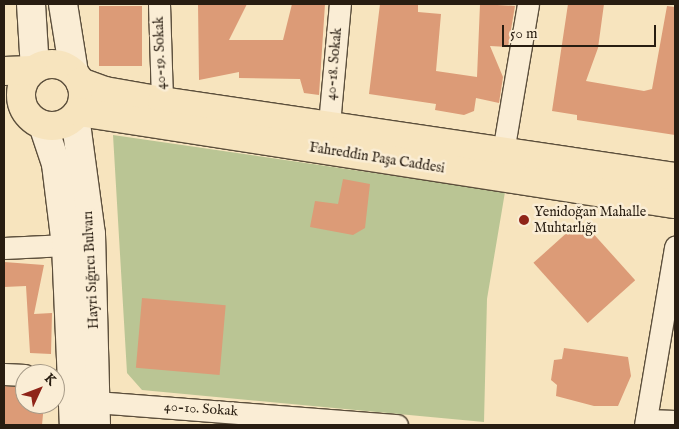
<!DOCTYPE html>
<html>
<head>
<meta charset="utf-8">
<style>
  body { margin:0 }
  #map { position:relative; width:679px; height:429px; overflow:hidden; background:#f7e4be; font-family:"IM FELL English",serif }
  div>[style] { position:absolute }
  [style*='--x'] { left:calc(var(--x)*1px); top:calc(var(--y)*1px); width:calc(var(--w)*1px); rotate:calc(var(--a)*1deg) }
  .green>* { inset:0; background:#bac594 }
  .building>* { inset:0; background:#dc9b77; transform-origin:0 0 }
  .roads { filter:drop-shadow(1px 0 #5c4f3c) drop-shadow(-1px 0 #5c4f3c) drop-shadow(0 1px #5c4f3c) drop-shadow(0 -1px #5c4f3c) }
  .minor>* { height:21px; margin:-10.5px; padding:0 10.5px; transform-origin:10.5px; border-radius:10.5px; background:#faedd5 }
  .tertiary>* { height:28px; margin:-14px; padding:0 14px; transform-origin:14px; border-radius:14px; background:#faedd5 }
  .secondary>* { height:28px; margin:-14px; padding:0 14px; transform-origin:14px; border-radius:14px; background:#faedd5 }
  .primary>* { height:28px; margin:-14px; padding:0 14px; transform-origin:14px; border-radius:14px; background:#f7e4be }
  .primary>.ring { margin:-14px; padding:0; box-sizing:content-box; background:none; border:28px solid #f7e4be; border-radius:50% }
  .dots>* { width:14px; height:14px; translate:-50% -50%; box-sizing:border-box; border:2px solid #faedd5; border-radius:50% }
  span { translate:-50% -50%; white-space:nowrap; text-align:center; line-height:1.15; -webkit-text-stroke:5px #faedd5; paint-order:stroke }
  .street-label { font-size:14px; color:#281d11 }
  .poi-label { font-size:14px; color:#281d11 }
  .left { translate:0 -50%; text-align:left }
  .frame { position:absolute; inset:0; border:5px solid #281d11; pointer-events:none }
  .north { position:absolute; left:15px; top:364px; width:50px; height:50px; box-sizing:border-box; background:#faedd5; border:1px solid #a69a87; border-radius:50%; rotate:47deg; font-size:14px; font-weight:700; line-height:20px; text-align:center; color:#281d11 }
  .north::after { content:''; display:block; margin:auto; width:18px; height:22px; background:#8f2418; clip-path:polygon(50% 0,100% 100%,50% 72%,0 100%) }
  .scale { position:absolute; left:502px; top:25px; width:154px; height:22px; box-sizing:border-box; border:2px solid #281d11; border-top:0; padding-left:6px; font-size:15px; line-height:18px; white-space:nowrap; color:#281d11; -webkit-text-stroke:4px #faedd5; paint-order:stroke }
</style>
</head>
<body>
<div id="map">
  <div class="green">
    <i style="clip-path:polygon(113px 135px,505px 192px,487px 299px,484px 422px,142px 390px,127px 373px)"></i>
  </div>
  <div class="building">
    <i style="clip-path:polygon(198px 4px,247px 4px,229px 40px,283px 40px,292px 4px,325px 4px,319px 95px,304px 93px,300px 79px,239px 78px,239px 72px,199px 80px)"></i>
    <i style="clip-path:polygon(380px 4px,418px 4px,418px 12px,441px 14px,436px 71px,477px 77px,480px 4px,515px 6px,508px 47px,490px 46px,503px 77px,499px 103px,476px 98px,474px 111px,464px 115px,435px 110px,436px 104px,369px 94px)"></i>
    <i style="clip-path:polygon(568px 4px,604px 4px,598px 48px,586px 81px,644px 91px,652px 89px,667px 6px,675px 7px,675px 135px,577px 120px,577px 115px,552px 111px)"></i>
    <i style="left:99px;top:6px;width:43px;height:60px"></i>
    <i style="clip-path:polygon(343px 179px,370px 184px,365px 228px,353px 235px,310px 227px,315px 201px,338px 204px)"></i>
    <i style="left:581px;top:220px;width:81px;height:64px;rotate:48deg"></i>
    <i style="clip-path:polygon(4px 262px,44px 265px,34px 314px,52px 313px,51px 354px,30px 353px,26px 286px,4px 287px)"></i>
    <i style="left:142px;top:298px;width:84px;height:70px;rotate:5deg"></i>
    <i style="clip-path:polygon(564px 348px,628px 357px,631px 376px,618px 406px,594px 406px,556px 396px,557px 385px,551px 380px,554px 360px,562px 359px)"></i>
    <i style="clip-path:polygon(4px 386px,25px 387px,25px 404px,44px 404px,42px 425px,4px 425px)"></i>
  </div>
  <div class="roads">
    <div class="minor">
      <i style="--x:159;--y:4;--w:97;--a:88.2"></i>
      <i style="--x:329;--y:124;--w:121;--a:-84.8"></i>
      <i style="--x:503;--y:152;--w:150;--a:-80.4"></i>
      <i style="--x:4;--y:248;--w:62;--a:-2.8"></i>
      <i style="--x:4;--y:374;--w:21;--a:3"></i>
      <i style="--x:96;--y:402;--w:302;--a:4.4"></i>
      <i style="--x:646;--y:420;--w:29;--a:2"></i>
      <i style="--x:645;--y:425;--w:181;--a:-80.4"></i>
    </div>
    <div class="tertiary">
      <i style="--x:31;--y:4;--w:65;--a:86.5"></i>
      <i style="--x:63;--y:4;--w:70;--a:80.9"></i>
    </div>
    <div class="secondary">
      <i style="--x:75;--y:116;--w:119;--a:82.3"></i>
      <i style="--x:91;--y:234;--w:191;--a:88.5"></i>
      <i style="--x:43;--y:125;--w:41;--a:71.6"></i>
      <i style="--x:56;--y:164;--w:82;--a:83"></i>
      <i style="--x:66;--y:245;--w:180;--a:87.5"></i>
    </div>
    <div class="primary">
      <i class="ring" style="left:21px;top:64px;width:34px;height:34px"></i>
      <i style="--x:4;--y:71;--w:29;--a:-2"></i>
      <i style="--x:80;--y:82;--w:27;--a:20"></i>
      <i style="--x:105;--y:91;--w:58;--a:10"></i>
      <i style="--x:162;--y:101;--w:519;--a:8.43"></i>
      <i style="--x:79;--y:112;--w:603;--a:8.78"></i>
    </div>
  </div>
  <div class="dots">
    <i style="left:524px;top:220px;background:#8f2418"></i>
  </div>
  <div class="street-label">
    <span style="left:160px;top:53px;rotate:-92deg">40-19. Sokak</span>
    <span style="left:334px;top:64px;rotate:-85deg">40-18. Sokak</span>
    <span style="left:377px;top:158px;rotate:9deg">Fahreddin Paşa Caddesi</span>
    <span style="left:91px;top:270px;rotate:-93deg">Hayri Sığırcı Bulvarı</span>
    <span style="left:201px;top:409px;rotate:4deg">40-10. Sokak</span>
  </div>
  <div class="poi-label">
    <span class="left" style="left:534px;top:220px">Yenidoğan Mahalle<br>Muhtarlığı</span>
  </div>
  <div class="frame"></div>
  <div class="north">K</div>
  <div class="scale">50 m</div>
</div>
</body>
</html>
